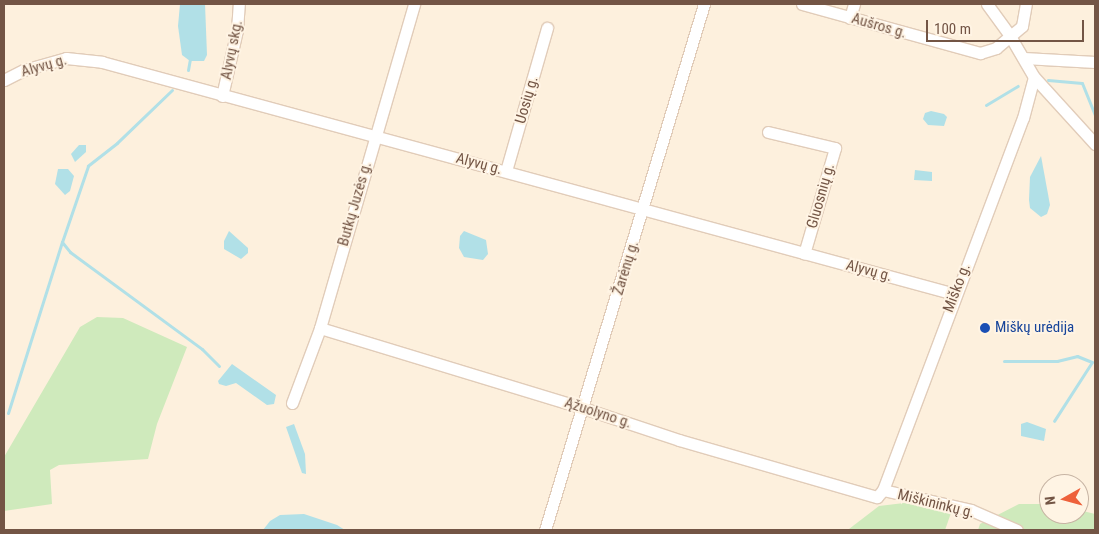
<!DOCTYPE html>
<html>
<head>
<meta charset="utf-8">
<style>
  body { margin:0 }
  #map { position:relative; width:1099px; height:534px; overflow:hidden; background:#fdf0dd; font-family:"Roboto Condensed",sans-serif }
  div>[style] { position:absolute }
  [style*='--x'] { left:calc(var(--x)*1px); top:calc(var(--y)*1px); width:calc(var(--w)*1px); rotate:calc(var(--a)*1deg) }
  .green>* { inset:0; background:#cfeabc }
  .water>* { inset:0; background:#b1e0e7 }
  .stream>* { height:3px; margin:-1.5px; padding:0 1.5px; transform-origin:1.5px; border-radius:1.5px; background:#b1e0e7 }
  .roads { filter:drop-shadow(1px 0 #e1ccb9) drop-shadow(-1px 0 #e1ccb9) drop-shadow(0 1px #e1ccb9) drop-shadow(0 -1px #e1ccb9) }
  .minor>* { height:11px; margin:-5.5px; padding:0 5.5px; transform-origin:5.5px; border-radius:5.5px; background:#fff }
  .dots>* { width:14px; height:14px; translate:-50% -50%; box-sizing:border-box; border:2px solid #fff4e4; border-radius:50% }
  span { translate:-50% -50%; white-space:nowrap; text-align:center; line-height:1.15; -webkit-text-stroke:4px #fff4e4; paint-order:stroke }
  .street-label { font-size:15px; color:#735545 }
  .transit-label { font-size:15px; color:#164399 }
  .left { translate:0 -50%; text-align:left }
  .frame { position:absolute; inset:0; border:5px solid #735545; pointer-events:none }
  .north { position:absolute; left:1039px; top:474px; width:50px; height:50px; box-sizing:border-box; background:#fff4e4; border:1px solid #c7b4a4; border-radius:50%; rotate:263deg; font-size:14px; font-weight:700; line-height:20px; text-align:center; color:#735545 }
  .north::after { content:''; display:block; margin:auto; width:18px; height:22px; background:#ee613b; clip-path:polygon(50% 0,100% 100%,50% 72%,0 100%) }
  .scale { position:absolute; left:926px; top:20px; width:158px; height:22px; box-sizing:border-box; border:2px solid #735545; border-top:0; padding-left:6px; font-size:15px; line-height:18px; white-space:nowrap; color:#735545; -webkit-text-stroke:4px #fff4e4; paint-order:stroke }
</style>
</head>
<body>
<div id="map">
  <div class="green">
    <i style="clip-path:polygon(97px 317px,123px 318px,187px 347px,157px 424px,148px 459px,59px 465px,50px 470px,52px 504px,4px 511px,4px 457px,80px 327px)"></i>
    <i style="clip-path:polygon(904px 503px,951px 513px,945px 530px,849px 529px,879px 506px)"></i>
    <i style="clip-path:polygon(1019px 504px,1049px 504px,1049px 514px,1079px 514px,1079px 510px,1095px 514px,1095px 530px,978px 530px,980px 524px)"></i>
  </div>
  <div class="water">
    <i style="clip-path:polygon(180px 4px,205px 4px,207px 55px,204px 61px,190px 61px,182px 55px,178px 26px)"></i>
    <i style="clip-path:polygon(931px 111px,944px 114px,947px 117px,944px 126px,928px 125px,923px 119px,925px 113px)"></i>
    <i style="clip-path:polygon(79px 145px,86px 145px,86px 152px,75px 162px,71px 154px)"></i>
    <i style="clip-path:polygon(1041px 156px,1050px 205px,1047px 214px,1041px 217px,1030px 208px,1029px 200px,1030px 177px)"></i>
    <i style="clip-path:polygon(58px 169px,68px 169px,74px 176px,70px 191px,65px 195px,55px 184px)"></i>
    <i style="clip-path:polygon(915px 170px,932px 172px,932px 181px,914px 180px)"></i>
    <i style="clip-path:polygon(229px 231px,248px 248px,248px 253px,241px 259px,224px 249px,224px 241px)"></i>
    <i style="clip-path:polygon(464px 231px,486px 240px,488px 254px,483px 260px,464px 257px,459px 248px,460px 236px)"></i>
    <i style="clip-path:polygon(232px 364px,276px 395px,274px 404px,267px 405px,236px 383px,226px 386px,219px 384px,218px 381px)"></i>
    <i style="clip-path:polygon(1027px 422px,1046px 429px,1044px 441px,1021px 436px,1021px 424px)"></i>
    <i style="clip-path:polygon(294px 424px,305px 454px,306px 474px,302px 473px,286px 427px)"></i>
    <i style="clip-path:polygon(304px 514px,337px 525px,345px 530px,263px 530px,270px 521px,280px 515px)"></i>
  </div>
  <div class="stream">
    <i style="--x:188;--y:70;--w:11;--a:-80"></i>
    <i style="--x:1048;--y:80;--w:34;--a:5"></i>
    <i style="--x:1082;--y:83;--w:35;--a:68"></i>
    <i style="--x:172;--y:90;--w:76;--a:136.1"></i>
    <i style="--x:117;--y:143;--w:37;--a:142"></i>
    <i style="--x:88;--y:166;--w:80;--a:108.9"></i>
    <i style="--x:62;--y:242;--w:13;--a:51"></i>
    <i style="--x:70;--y:252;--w:164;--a:36.3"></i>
    <i style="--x:202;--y:349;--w:24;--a:45"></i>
    <i style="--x:986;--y:105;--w:37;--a:-31"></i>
    <i style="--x:1004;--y:361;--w:53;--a:0"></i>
    <i style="--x:1057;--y:361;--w:21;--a:-14"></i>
    <i style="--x:1077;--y:356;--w:16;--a:22"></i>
    <i style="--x:1092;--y:362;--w:70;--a:122.8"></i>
    <i style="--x:8;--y:413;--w:179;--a:-72.5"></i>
  </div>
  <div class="roads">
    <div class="minor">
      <i style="--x:802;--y:4;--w:185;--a:15.4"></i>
      <i style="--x:980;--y:53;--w:17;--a:-17"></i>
      <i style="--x:996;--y:48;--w:34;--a:-40"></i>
      <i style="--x:1022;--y:26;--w:22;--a:-80"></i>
      <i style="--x:987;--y:4;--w:39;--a:54"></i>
      <i style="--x:1010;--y:36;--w:48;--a:59.7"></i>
      <i style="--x:1034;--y:77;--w:91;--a:47.7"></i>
      <i style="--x:850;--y:18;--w:15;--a:-74"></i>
      <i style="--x:1024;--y:58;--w:71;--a:3.2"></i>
      <i style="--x:4;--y:80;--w:22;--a:-27"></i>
      <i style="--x:24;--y:70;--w:44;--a:-15.9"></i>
      <i style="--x:66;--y:58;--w:36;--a:6"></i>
      <i style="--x:102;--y:62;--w:884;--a:15.22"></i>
      <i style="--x:222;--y:96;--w:68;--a:-77.2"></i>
      <i style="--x:237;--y:30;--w:26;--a:-86"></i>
      <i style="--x:768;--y:132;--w:69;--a:13.4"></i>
      <i style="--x:835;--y:148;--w:110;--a:106.3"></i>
      <i style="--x:506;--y:171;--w:149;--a:-74"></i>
      <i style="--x:320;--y:328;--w:275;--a:16.9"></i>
      <i style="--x:583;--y:408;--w:101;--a:18.4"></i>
      <i style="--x:679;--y:440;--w:206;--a:16.1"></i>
      <i style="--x:877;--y:497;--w:9;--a:-49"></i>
      <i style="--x:883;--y:490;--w:397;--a:-69.4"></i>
      <i style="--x:1023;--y:118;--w:42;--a:-75"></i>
      <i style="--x:292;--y:403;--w:80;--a:-69.5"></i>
      <i style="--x:320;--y:328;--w:337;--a:-73.8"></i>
      <i style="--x:883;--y:490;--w:90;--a:12.8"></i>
      <i style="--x:971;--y:510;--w:50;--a:23.5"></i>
      <i style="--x:545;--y:530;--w:550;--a:-73.18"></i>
    </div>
  </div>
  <div class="dots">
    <i style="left:985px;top:328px;background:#1a4fb4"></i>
  </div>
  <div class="street-label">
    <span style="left:879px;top:26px;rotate:16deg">Aušros g.</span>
    <span style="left:232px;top:50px;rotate:-79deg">Alyvų skg.</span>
    <span style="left:44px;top:66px;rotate:-16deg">Alyvų g.</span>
    <span style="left:527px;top:100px;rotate:-74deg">Uosių g.</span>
    <span style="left:479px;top:164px;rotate:15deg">Alyvų g.</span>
    <span style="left:821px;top:196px;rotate:-74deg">Gluosnių g.</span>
    <span style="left:355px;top:204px;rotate:-74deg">Butkų Juzės g.</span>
    <span style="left:626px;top:268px;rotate:-73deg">Žarėnų g.</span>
    <span style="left:869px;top:271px;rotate:15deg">Alyvų g.</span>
    <span style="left:957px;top:288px;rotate:-69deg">Miško g.</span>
    <span style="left:598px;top:413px;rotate:18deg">Ąžuolyno g.</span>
    <span style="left:936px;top:504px;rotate:14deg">Miškininkų g.</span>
  </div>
  <div class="transit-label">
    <span class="left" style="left:995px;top:328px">Miškų urėdija</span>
  </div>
  <div class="frame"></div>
  <div class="north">N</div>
  <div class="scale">100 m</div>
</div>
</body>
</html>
